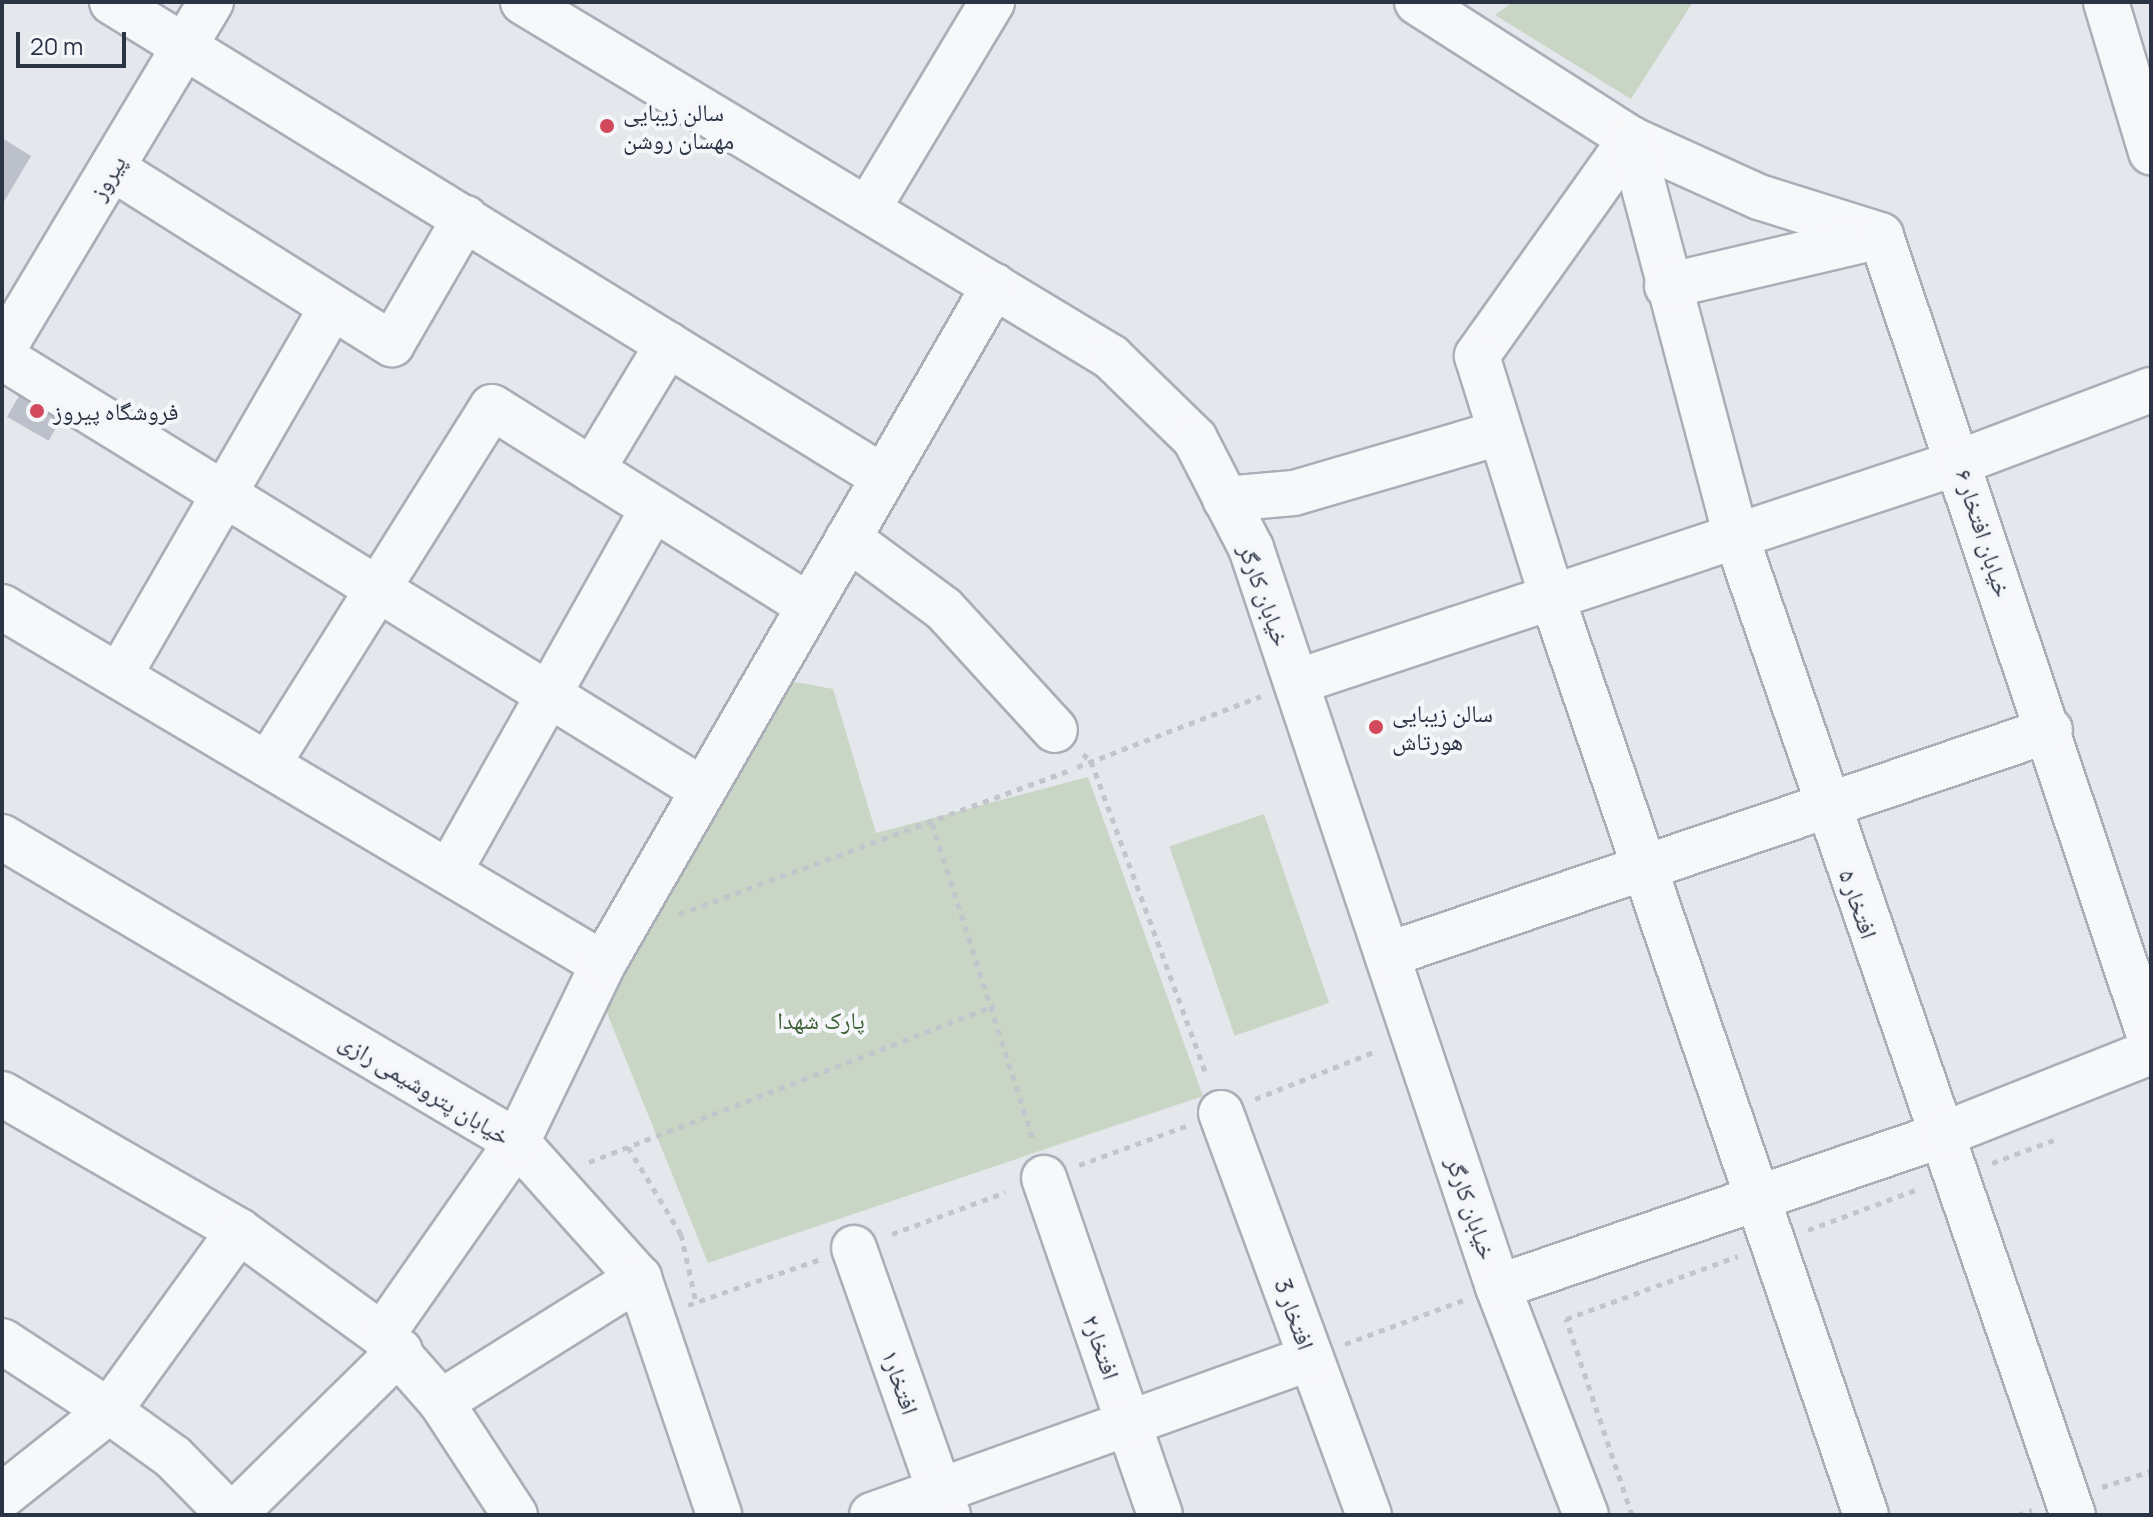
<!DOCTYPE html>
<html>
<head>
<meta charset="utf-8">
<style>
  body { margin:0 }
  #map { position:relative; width:2153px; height:1517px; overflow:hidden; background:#e4e7ec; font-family:Manrope,"Noto Naskh Arabic",sans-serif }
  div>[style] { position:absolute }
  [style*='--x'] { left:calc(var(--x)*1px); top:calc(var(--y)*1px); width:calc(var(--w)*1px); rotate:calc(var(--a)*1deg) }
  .green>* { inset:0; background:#c9d6c5; transform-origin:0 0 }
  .building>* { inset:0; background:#bbc0ca; transform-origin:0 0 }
  .path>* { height:5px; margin-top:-2.5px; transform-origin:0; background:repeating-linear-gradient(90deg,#c2c5cb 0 6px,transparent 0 12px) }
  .roads { filter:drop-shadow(2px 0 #a9aeb7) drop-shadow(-2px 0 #a9aeb7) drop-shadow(0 2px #a9aeb7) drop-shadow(0 -2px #a9aeb7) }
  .minor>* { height:44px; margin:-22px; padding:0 22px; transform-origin:22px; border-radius:22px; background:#f7f8fa }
  .dots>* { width:22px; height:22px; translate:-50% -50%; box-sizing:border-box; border:4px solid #f4f6f9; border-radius:50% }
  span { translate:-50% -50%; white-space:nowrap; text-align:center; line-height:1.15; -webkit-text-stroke:8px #f4f6f9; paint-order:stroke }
  .poi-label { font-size:24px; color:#2b3445 }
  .left { translate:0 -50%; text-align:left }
  .street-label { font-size:24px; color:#2b3445 }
  .park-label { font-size:24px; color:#3f6138 }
  .frame { position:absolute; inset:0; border:4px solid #2b3445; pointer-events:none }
  .scale { position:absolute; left:16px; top:32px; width:110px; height:36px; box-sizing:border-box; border:4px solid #2b3445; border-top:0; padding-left:10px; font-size:24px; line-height:28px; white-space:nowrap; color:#2b3445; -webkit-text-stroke:6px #f4f6f9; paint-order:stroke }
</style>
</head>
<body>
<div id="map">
  <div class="green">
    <i style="clip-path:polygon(1513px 2px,1693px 2px,1631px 99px,1495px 15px)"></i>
    <i style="clip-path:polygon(790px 681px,833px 689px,876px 833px,1088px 777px,1203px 1096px,708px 1263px,605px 1008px)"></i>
    <i style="left:1264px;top:814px;width:200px;height:100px;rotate:71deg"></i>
  </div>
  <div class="building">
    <i style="clip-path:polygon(2px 138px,31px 156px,2px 205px)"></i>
    <i style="left:27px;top:382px;width:48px;height:40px;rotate:30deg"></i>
  </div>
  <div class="path">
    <i style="--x:1083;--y:754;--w:11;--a:41"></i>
    <i style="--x:1091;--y:761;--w:336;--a:69.8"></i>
    <i style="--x:1077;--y:767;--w:197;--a:-21.1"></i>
    <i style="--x:932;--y:823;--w:335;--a:72.3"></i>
    <i style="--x:679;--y:914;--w:414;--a:-20.2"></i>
    <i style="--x:1255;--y:1099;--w:130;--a:-21.6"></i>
    <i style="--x:628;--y:1147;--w:102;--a:58.7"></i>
    <i style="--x:681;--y:1234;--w:70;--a:77.6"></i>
    <i style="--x:589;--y:1162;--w:435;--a:-21.1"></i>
    <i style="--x:1992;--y:1163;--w:66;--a:-20.4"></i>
    <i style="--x:1079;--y:1165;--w:114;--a:-20"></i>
    <i style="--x:1808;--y:1230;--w:117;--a:-20.4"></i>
    <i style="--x:892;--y:1234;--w:121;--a:-20.2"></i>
    <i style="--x:688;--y:1305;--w:138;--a:-19.1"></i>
    <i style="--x:1345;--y:1344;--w:126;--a:-20.4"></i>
    <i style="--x:2102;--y:1487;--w:52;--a:-18.1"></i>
    <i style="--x:1632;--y:1515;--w:207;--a:-108.6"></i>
    <i style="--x:1566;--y:1319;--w:183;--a:-20.1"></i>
    <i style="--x:2018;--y:1515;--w:15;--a:-20"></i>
  </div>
  <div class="roads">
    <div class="minor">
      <i style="--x:112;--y:2;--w:906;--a:31.64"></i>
      <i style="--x:523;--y:2;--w:687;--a:31.12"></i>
      <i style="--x:1111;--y:357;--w:117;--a:44.3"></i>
      <i style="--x:1195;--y:439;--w:123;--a:62.8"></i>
      <i style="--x:1251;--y:548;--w:779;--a:71.52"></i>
      <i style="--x:1498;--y:1287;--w:244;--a:68.9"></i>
      <i style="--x:1417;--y:2;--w:254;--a:32.6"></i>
      <i style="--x:1631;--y:139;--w:141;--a:24.4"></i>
      <i style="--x:1759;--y:197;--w:127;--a:17.4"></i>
      <i style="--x:2106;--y:2;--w:157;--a:73.3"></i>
      <i style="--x:1631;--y:139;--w:266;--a:125.4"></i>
      <i style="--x:1477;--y:356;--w:252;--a:72.7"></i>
      <i style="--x:1552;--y:597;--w:970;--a:71.12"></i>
      <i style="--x:1631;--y:139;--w:411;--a:75.2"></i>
      <i style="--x:1736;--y:536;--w:1035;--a:71.01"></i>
      <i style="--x:112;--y:168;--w:331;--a:32.2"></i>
      <i style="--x:392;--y:344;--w:146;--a:-59.9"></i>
      <i style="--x:869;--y:207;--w:239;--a:-59"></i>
      <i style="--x:1667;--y:286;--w:220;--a:-13.2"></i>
      <i style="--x:1881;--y:236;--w:849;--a:71.46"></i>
      <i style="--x:2;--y:351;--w:407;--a:-59.1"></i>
      <i style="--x:2;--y:357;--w:824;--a:31.7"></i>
      <i style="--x:592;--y:470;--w:147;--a:-58.9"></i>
      <i style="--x:1225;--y:499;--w:69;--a:-5"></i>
      <i style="--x:1294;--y:493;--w:214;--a:-16.3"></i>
      <i style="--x:848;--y:538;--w:119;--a:36.5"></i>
      <i style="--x:944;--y:609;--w:164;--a:47.5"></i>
      <i style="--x:2;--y:607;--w:699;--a:30.71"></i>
      <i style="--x:119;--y:676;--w:426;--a:-60"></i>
      <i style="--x:1296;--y:682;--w:699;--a:-18.33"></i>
      <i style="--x:1960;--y:462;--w:204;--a:-20.7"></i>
      <i style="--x:268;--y:764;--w:421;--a:-57.9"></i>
      <i style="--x:492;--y:407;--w:374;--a:32.1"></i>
      <i style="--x:2;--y:837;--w:599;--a:30.64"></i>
      <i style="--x:517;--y:1142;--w:183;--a:48.1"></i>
      <i style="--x:639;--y:1278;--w:250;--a:71.3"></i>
      <i style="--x:449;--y:872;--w:417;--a:-60.7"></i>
      <i style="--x:1387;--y:955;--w:700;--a:-18.75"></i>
      <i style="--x:2;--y:1094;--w:274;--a:30"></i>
      <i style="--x:239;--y:1231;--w:177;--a:36"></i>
      <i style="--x:382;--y:1335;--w:89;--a:48.6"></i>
      <i style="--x:441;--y:1402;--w:135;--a:56.8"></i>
      <i style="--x:1221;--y:1113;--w:428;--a:69.8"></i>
      <i style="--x:1044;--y:1178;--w:356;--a:71"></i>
      <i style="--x:854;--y:1248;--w:283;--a:70.6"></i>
      <i style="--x:1498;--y:1287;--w:472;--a:-18.9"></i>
      <i style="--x:1944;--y:1134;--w:223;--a:-21.6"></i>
      <i style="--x:382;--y:1335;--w:236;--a:-55"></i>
      <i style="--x:517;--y:1142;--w:198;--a:-64.2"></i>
      <i style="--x:603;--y:964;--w:783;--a:-60.03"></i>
      <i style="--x:2;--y:1341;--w:128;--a:33.2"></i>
      <i style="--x:109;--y:1411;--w:222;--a:-54.2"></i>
      <i style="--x:441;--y:1402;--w:234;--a:-32.1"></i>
      <i style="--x:2;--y:1496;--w:137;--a:-38.5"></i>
      <i style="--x:109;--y:1411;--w:79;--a:35.7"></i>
      <i style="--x:173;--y:1457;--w:81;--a:45.5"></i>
      <i style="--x:233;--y:1515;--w:234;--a:-44.5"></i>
      <i style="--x:872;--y:1515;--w:466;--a:-19.7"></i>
    </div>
  </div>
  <div class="dots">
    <i style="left:607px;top:126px;background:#d1495b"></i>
    <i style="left:37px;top:411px;background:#d1495b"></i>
    <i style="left:1376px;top:727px;background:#d1495b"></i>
  </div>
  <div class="poi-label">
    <span class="left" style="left:623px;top:126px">سالن زیبایی<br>مهسان روشن</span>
    <span class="left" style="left:53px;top:411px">فروشگاه پیروز</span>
    <span class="left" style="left:1392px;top:727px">سالن زیبایی<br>هورتاش</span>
  </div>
  <div class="street-label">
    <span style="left:107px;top:177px;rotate:-59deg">پیروز</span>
    <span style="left:1984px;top:533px;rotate:72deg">خیابان افتخار ۶</span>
    <span style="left:1265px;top:595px;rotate:70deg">خیابان کارگر</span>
    <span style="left:1859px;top:904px;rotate:71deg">افتخار ۵</span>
    <span style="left:425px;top:1088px;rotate:31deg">خیابان پتروشیمی رازی</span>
    <span style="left:1472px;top:1208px;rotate:71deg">خیابان کارگر</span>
    <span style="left:1295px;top:1314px;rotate:70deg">افتخار 3</span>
    <span style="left:1102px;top:1347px;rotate:71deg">افتخار۲</span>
    <span style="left:901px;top:1382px;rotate:71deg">افتخار۱</span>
  </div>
  <div class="park-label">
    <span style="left:821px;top:1020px">پارک شهدا</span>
  </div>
  <div class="frame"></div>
  <div class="scale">20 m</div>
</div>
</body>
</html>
